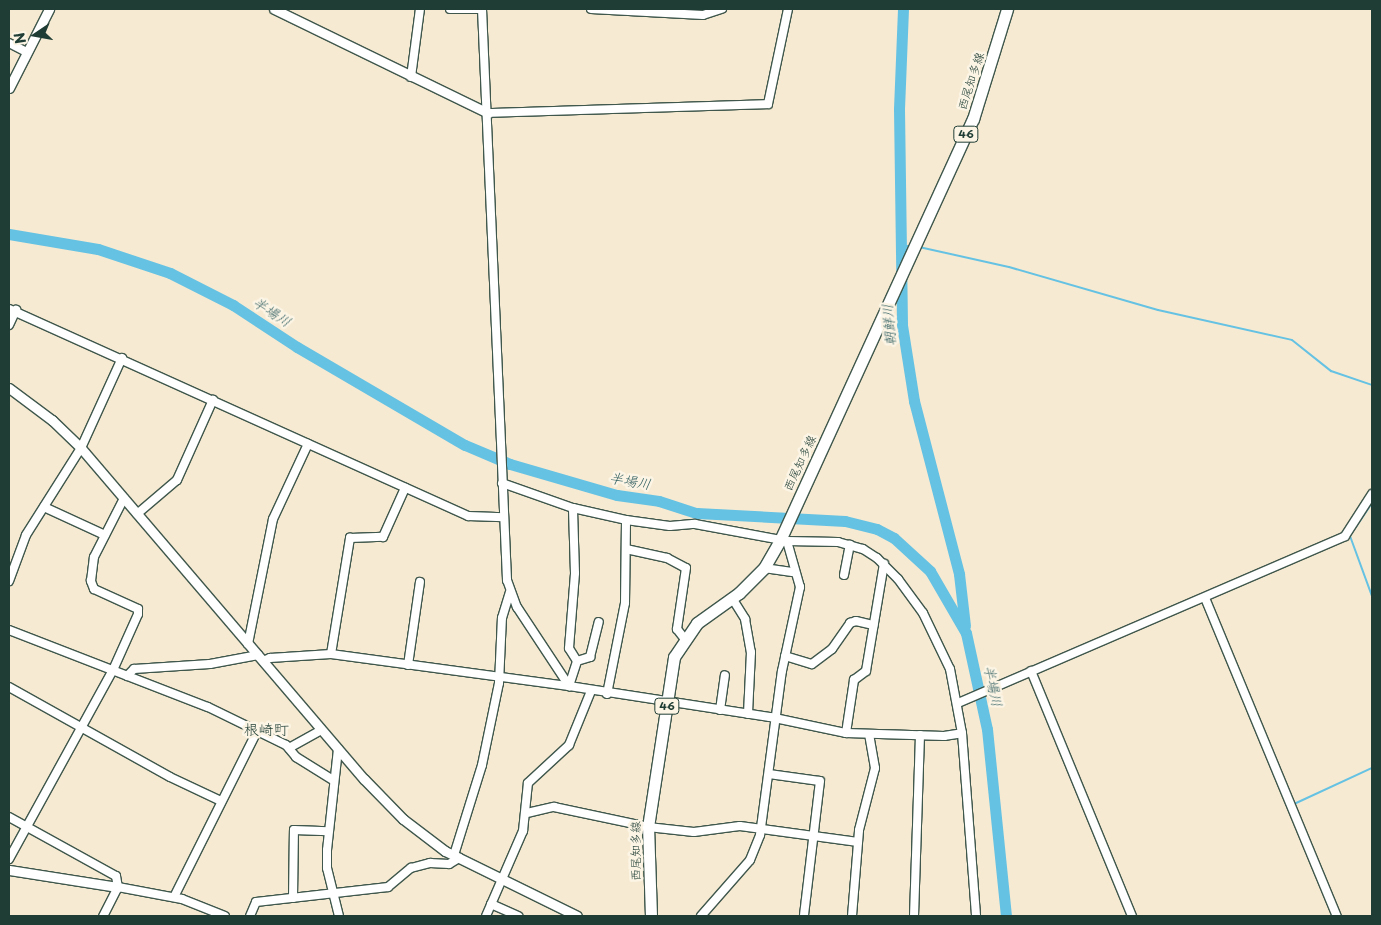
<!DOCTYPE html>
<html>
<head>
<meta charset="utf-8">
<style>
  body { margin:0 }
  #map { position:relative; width:1381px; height:925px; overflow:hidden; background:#f7ead2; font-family:"Playpen Sans","Klee One",sans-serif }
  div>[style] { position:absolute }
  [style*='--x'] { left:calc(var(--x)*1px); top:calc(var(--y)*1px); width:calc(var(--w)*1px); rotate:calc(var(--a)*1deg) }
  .stream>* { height:2px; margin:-1px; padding:0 1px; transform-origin:1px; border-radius:1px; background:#65c2e3 }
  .river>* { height:11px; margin:-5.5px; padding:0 5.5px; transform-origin:5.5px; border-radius:5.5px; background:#65c2e3 }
  .roads { filter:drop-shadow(1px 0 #3f574c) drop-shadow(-1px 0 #3f574c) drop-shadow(0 1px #3f574c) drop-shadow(0 -1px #3f574c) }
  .minor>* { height:8px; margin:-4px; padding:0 4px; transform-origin:4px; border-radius:4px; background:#fff }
  .tertiary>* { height:9px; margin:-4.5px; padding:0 4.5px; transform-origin:4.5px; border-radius:4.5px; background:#fff }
  .primary>* { height:11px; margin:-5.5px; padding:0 5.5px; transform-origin:5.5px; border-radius:5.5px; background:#fff }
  span { translate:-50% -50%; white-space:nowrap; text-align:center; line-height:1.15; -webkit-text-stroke:5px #fcf5e5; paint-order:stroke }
  .shield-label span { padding:1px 4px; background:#fcf5e5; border:1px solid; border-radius:4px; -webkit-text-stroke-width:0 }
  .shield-label { font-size:11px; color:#1f3d34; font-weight:700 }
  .street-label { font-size:12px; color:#1f3d34 }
  .water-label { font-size:14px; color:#305e60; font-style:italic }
  .quarter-label { font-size:15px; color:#1f3d34 }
  .frame { position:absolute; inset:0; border:10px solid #1f3d34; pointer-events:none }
  .north { position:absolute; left:10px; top:10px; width:50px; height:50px; -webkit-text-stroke:4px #fcf5e5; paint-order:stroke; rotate:258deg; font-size:14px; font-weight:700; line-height:20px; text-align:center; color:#1f3d34 }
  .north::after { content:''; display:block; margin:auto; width:18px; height:22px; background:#1f3d34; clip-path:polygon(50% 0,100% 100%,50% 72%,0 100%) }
</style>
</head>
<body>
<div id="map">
  <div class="stream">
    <i style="--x:901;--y:246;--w:8;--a:0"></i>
    <i style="--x:919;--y:247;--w:92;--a:12.5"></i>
    <i style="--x:1009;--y:267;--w:155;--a:16.1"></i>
    <i style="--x:1158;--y:310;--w:137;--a:12.6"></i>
    <i style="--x:1292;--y:340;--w:50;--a:38.5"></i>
    <i style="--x:1331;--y:371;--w:43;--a:18.9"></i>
    <i style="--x:1372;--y:503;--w:40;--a:124"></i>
    <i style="--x:1350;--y:536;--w:64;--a:69.9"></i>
    <i style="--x:1294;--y:804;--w:86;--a:-24.8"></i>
  </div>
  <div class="river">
    <i style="--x:903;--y:9;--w:100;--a:92.3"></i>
    <i style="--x:899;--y:109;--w:216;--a:89.2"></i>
    <i style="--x:902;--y:325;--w:77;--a:81"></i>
    <i style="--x:914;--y:401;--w:179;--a:75.4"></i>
    <i style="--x:959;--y:574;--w:52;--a:83.4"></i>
    <i style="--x:9;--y:234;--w:90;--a:9.6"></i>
    <i style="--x:98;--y:249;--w:76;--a:18.4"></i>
    <i style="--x:170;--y:273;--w:71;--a:26.9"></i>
    <i style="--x:233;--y:305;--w:77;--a:33.3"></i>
    <i style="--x:297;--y:347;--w:194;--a:30.3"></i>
    <i style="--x:465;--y:445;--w:49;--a:22.9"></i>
    <i style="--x:510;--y:464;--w:111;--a:16.2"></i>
    <i style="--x:617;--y:495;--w:42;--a:8.1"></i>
    <i style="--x:659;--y:501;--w:40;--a:18"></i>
    <i style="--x:697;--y:513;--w:148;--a:3.1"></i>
    <i style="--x:845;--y:521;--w:33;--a:14"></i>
    <i style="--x:877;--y:529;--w:19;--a:28"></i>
    <i style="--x:894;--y:538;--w:49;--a:42.5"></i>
    <i style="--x:930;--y:571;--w:72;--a:59.9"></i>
    <i style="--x:966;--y:633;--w:98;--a:77.7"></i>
    <i style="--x:987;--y:729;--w:188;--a:84.2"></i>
  </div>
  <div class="roads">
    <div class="minor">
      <i style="--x:450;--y:9;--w:32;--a:0"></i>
      <i style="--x:482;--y:9;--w:572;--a:87.49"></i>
      <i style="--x:507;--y:580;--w:29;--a:70"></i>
      <i style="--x:517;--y:607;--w:95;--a:56.6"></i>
      <i style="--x:591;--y:9;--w:112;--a:3.1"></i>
      <i style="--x:703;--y:15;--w:20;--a:-18"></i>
      <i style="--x:9;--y:43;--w:20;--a:27"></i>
      <i style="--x:411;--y:77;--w:69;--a:-82.5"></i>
      <i style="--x:488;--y:113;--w:280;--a:-1.8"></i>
      <i style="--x:768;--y:104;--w:97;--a:-78.1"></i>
      <i style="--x:9;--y:309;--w:504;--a:24.27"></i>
      <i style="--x:468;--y:516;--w:36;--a:2"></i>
      <i style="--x:9;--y:325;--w:17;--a:-65"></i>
      <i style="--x:502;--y:483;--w:75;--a:19.4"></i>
      <i style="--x:573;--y:508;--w:54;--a:12.8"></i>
      <i style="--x:626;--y:520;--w:44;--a:7.8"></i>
      <i style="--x:670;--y:526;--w:25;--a:-5"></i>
      <i style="--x:695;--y:524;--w:94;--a:10.5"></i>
      <i style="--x:787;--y:541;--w:51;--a:1.1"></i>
      <i style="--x:838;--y:542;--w:26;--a:16"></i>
      <i style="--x:863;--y:549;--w:17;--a:33"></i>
      <i style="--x:877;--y:558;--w:30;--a:45"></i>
      <i style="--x:898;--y:579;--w:42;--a:53.7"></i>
      <i style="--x:923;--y:613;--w:62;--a:64.3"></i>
      <i style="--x:950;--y:669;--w:65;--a:79.4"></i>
      <i style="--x:962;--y:733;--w:184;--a:85.6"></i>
      <i style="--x:44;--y:507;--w:67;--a:24.7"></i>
      <i style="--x:137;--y:514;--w:52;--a:-40.4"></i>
      <i style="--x:177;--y:480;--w:88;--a:-65.8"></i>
      <i style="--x:626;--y:549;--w:42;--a:12.4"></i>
      <i style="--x:667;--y:558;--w:21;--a:28"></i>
      <i style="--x:686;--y:568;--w:62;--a:98.4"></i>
      <i style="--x:677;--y:629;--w:11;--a:52"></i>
      <i style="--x:764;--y:568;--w:30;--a:8"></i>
      <i style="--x:844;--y:575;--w:31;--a:-79"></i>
      <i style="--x:9;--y:581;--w:49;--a:-69.7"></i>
      <i style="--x:26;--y:535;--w:103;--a:-57.7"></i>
      <i style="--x:81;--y:448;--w:99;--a:-65.5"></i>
      <i style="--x:732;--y:598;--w:25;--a:58"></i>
      <i style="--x:745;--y:619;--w:34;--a:80"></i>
      <i style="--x:751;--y:652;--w:62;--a:92.8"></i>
      <i style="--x:1205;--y:598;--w:344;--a:67.5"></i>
      <i style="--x:9;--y:630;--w:213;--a:21.2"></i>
      <i style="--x:208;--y:707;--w:87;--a:26"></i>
      <i style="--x:286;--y:745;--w:16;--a:50"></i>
      <i style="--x:296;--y:757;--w:44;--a:31.9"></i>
      <i style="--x:248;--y:644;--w:127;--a:-78.7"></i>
      <i style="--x:273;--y:519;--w:83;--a:-65"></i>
      <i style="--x:331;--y:654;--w:118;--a:-80.7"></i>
      <i style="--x:350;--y:538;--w:33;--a:-2"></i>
      <i style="--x:383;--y:537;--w:54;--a:-65.8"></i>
      <i style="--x:785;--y:656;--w:28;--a:17"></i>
      <i style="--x:812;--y:664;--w:25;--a:-37"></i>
      <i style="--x:832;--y:649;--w:32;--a:-55"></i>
      <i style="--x:850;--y:623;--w:6;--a:-18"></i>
      <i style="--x:856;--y:621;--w:18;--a:13"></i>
      <i style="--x:263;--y:661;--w:8;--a:-23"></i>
      <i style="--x:270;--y:658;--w:61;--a:-3.8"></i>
      <i style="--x:331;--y:654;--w:240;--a:7.7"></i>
      <i style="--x:569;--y:686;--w:203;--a:8.8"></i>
      <i style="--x:770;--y:717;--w:78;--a:11.9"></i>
      <i style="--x:846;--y:733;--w:98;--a:1.8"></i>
      <i style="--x:944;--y:736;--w:18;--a:-9"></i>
      <i style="--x:577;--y:661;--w:14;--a:-17"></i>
      <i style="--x:590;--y:657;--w:36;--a:-76"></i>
      <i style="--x:408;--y:665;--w:84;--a:-81.8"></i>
      <i style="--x:1031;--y:671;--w:265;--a:67.6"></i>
      <i style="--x:127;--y:676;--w:10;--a:-45"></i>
      <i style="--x:134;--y:669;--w:76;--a:-3.8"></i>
      <i style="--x:210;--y:664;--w:49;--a:-10.6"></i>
      <i style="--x:569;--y:686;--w:26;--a:-72"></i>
      <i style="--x:577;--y:661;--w:15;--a:-122"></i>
      <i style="--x:569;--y:648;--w:75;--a:-85.4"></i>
      <i style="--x:575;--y:573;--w:65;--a:-91.8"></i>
      <i style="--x:9;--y:687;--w:184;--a:29.2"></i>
      <i style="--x:170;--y:777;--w:56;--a:25.2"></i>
      <i style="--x:607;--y:694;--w:93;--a:-78.8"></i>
      <i style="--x:625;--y:603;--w:83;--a:-89.3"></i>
      <i style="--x:958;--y:703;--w:421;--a:-23.3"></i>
      <i style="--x:1345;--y:536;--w:50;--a:-57.3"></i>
      <i style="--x:720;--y:710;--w:35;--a:-82"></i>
      <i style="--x:846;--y:733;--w:54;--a:-81.4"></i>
      <i style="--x:854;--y:680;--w:15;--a:-37"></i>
      <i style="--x:866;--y:671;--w:109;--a:-80.5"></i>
      <i style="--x:289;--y:748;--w:37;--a:-29"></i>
      <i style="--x:338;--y:749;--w:102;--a:96.2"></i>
      <i style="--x:327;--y:850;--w:18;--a:90"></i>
      <i style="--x:327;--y:868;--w:49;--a:76"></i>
      <i style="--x:769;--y:774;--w:51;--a:7.8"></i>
      <i style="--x:820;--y:781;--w:136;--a:96.8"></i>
      <i style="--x:527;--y:813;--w:28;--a:-13"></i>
      <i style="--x:554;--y:807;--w:96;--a:12"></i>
      <i style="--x:648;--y:827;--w:46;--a:6.2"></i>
      <i style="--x:694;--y:832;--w:46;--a:-7.4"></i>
      <i style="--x:740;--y:826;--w:119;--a:7.7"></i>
      <i style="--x:9;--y:817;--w:122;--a:28.9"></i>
      <i style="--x:116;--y:876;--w:11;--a:80"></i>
      <i style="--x:118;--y:887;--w:33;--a:117"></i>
      <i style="--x:454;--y:855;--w:94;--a:-72.7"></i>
      <i style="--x:482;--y:765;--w:84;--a:-78.3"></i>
      <i style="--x:499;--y:683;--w:65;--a:-87.4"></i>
      <i style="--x:502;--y:618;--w:27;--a:-73"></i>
      <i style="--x:9;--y:859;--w:216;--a:-61.2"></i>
      <i style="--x:113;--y:670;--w:61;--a:-65.9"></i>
      <i style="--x:138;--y:614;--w:5;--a:-90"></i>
      <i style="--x:138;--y:609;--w:48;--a:-155.6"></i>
      <i style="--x:94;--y:589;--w:9;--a:-111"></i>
      <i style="--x:91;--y:581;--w:24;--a:-83"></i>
      <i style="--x:94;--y:557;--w:66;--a:-63"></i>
      <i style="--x:118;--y:887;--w:65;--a:10.6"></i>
      <i style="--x:182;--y:899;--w:46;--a:21.6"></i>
      <i style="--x:174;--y:897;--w:186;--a:-63.4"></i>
      <i style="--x:293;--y:898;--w:68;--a:-89.2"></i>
      <i style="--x:294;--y:830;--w:34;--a:2"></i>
      <i style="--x:491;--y:904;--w:30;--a:24"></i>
      <i style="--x:250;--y:916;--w:15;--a:-67"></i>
      <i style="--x:256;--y:902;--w:133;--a:-6.5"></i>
      <i style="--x:388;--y:887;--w:30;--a:-40"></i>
      <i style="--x:411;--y:868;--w:20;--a:-15"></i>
      <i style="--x:430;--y:863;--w:19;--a:3"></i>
      <i style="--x:449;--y:864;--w:12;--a:-31"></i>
      <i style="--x:486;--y:916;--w:93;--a:-66.5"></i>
      <i style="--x:523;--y:831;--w:48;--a:-84.1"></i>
      <i style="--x:528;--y:783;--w:56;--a:-42.8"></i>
      <i style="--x:569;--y:745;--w:58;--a:-67.8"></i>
      <i style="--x:701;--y:916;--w:74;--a:-48.8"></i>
      <i style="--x:750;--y:860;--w:27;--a:-68"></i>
      <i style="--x:760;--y:835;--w:165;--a:-82.4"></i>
      <i style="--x:782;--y:671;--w:86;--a:-77.9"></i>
      <i style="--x:800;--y:587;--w:48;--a:-105.8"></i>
      <i style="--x:852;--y:916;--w:86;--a:-85.3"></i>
      <i style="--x:859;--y:830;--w:64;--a:-75.5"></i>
      <i style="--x:875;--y:768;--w:34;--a:-100"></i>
      <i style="--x:914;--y:916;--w:181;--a:-88.1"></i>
    </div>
    <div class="tertiary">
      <i style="--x:274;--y:9;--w:238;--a:25.9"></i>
      <i style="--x:9;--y:88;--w:89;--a:-63.1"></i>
      <i style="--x:9;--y:388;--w:54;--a:36.7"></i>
      <i style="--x:52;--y:420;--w:40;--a:44"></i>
      <i style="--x:81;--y:448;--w:435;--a:49.5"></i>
      <i style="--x:364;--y:779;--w:56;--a:45.7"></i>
      <i style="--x:403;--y:819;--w:53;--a:37.3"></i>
      <i style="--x:445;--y:851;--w:147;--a:26.2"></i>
      <i style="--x:9;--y:870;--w:110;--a:8.9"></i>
    </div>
    <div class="primary">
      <i style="--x:651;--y:916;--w:89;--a:-91.9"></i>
      <i style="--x:648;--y:827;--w:172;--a:-81.3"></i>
      <i style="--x:674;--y:657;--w:41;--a:-55.9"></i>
      <i style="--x:697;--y:623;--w:52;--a:-35.5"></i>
      <i style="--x:739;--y:593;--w:35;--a:-45"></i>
      <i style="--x:764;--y:568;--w:34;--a:-60"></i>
      <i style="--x:781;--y:538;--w:461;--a:-65.4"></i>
      <i style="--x:973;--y:119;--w:115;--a:-72.8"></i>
    </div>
  </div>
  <div class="shield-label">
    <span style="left:966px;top:134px">46</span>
    <span style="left:667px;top:706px">46</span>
  </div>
  <div class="street-label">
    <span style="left:971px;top:81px;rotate:-72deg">西尾知多線</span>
    <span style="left:800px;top:463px;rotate:-65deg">西尾知多線</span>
    <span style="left:636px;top:851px;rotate:-90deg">西尾知多線</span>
  </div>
  <div class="water-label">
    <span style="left:272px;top:312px;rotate:33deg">半場川</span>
    <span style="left:889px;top:325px;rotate:-95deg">朝鮮川</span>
    <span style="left:630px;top:481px;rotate:10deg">半場川</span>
    <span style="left:993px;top:686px;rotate:78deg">半場川</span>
  </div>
  <div class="quarter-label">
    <span style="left:266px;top:729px">根崎町</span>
  </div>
  <div class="frame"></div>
  <div class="north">N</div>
</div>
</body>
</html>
